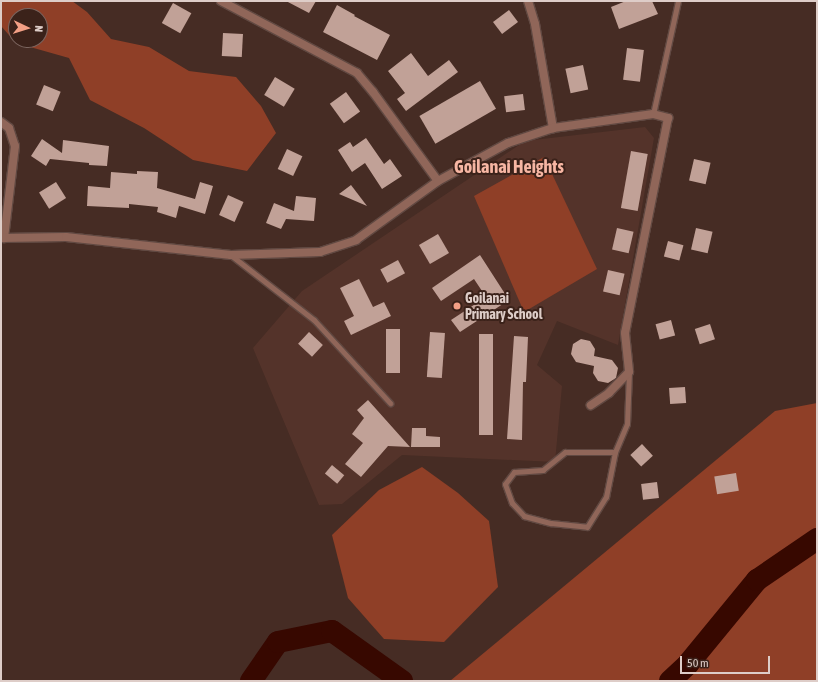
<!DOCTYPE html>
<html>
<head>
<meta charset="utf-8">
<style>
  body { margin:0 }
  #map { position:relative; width:818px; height:682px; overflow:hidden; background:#462c24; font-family:"Asap Condensed",sans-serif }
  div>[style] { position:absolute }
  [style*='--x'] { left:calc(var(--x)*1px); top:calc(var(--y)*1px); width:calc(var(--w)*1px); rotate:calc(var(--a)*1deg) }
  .built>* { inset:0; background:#54332a }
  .green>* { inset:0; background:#8f3f27 }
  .river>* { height:22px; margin:-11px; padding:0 11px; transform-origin:11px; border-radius:11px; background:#370800 }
  .building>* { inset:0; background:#c1a197; transform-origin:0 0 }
  .roads { filter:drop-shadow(1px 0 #614942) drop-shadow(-1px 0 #614942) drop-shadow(0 1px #614942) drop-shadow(0 -1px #614942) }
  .lane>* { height:5px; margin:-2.5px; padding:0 2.5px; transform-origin:2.5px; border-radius:2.5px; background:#906659 }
  .street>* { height:8px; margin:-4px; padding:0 4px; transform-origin:4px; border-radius:4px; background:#906659 }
  .dots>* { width:11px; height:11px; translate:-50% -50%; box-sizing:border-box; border:2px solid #3b221a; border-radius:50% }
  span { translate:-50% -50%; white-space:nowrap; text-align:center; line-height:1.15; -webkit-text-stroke:4px #3b221a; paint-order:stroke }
  .poi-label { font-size:14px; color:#decdc8; font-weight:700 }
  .left { translate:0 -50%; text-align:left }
  .district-label { font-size:18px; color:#f7b6a3; font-weight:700 }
  .frame { position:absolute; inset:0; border:2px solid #decdc8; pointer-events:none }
  .north { position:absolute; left:8px; top:8px; width:40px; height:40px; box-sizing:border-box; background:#3b221a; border:1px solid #7c6660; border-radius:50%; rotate:94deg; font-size:11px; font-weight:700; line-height:16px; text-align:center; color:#decdc8 }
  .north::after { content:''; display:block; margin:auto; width:14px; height:18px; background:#f39f85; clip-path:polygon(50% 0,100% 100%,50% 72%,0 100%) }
  .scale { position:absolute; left:680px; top:656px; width:90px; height:18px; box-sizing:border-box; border:2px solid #decdc8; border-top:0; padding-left:5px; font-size:12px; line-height:14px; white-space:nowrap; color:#decdc8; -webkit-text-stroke:3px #3b221a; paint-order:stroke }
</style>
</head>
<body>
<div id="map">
  <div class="built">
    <i style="clip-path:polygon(645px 127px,654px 138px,618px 345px,557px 321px,537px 365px,562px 386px,555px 462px,402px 455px,342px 504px,319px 505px,253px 348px,302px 291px,525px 141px)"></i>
  </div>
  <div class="green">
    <i style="clip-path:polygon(evenodd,1px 1px,72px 1px,87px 12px,111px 39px,149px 47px,189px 71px,236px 77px,261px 106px,276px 133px,247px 171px,193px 160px,144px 128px,90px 100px,69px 58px,16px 43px,1px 26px,1px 1px,16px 16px,40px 16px,40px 40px,16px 40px,16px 16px)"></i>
    <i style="clip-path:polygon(544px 157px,597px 269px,524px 312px,474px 196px)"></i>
    <i style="clip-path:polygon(817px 403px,817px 681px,450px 681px,775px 411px)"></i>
    <i style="clip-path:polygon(422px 467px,458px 493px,489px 521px,498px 587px,444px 642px,384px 639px,348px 598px,332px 535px,379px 490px)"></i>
  </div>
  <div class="river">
    <i style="--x:251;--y:681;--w:47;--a:-55.3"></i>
    <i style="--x:278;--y:642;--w:55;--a:-11.5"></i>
    <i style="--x:332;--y:631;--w:86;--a:35.5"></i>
    <i style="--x:670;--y:681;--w:25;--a:-43"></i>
    <i style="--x:688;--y:664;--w:109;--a:-50.6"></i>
    <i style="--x:757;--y:580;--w:73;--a:-34.3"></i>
  </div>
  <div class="building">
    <i style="clip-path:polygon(286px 1px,316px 1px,309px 13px)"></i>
    <i style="clip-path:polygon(626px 1px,652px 1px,658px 14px,619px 29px,611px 7px)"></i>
    <i style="left:173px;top:3px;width:21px;height:23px;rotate:29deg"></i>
    <i style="clip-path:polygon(337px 5px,355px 15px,354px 16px,390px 35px,377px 60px,323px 32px)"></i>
    <i style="left:509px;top:10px;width:15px;height:20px;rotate:53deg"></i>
    <i style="left:223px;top:33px;width:20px;height:23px;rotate:3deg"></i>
    <i style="left:627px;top:48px;width:17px;height:32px;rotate:7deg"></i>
    <i style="clip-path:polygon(411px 53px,428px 76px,449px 60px,458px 72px,406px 111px,397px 99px,405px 93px,388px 71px)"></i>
    <i style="left:583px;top:65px;width:25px;height:18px;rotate:78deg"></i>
    <i style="left:275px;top:77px;width:23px;height:21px;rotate:31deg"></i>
    <i style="left:480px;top:81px;width:32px;height:70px;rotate:60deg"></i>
    <i style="left:44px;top:85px;width:18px;height:21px;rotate:22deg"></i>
    <i style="left:346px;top:92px;width:24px;height:20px;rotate:54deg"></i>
    <i style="left:523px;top:94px;width:16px;height:19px;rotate:83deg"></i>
    <i style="clip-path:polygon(366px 138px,384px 164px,390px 159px,402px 176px,382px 189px,365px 163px,352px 172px,338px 150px,350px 142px,353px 147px)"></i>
    <i style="clip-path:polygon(42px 139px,62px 153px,63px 140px,109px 146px,107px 166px,89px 165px,89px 163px,50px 159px,46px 166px,31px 156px)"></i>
    <i style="left:287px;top:149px;width:17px;height:22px;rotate:25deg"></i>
    <i style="left:631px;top:151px;width:17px;height:58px;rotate:10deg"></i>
    <i style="left:694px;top:159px;width:17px;height:22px;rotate:13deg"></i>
    <i style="clip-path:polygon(137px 171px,158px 172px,157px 188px,195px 199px,200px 182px,213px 186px,205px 214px,179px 206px,176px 218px,157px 212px,158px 207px,129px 204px,129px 208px,87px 206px,88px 186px,110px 188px,111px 172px,137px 174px)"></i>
    <i style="left:56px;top:182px;width:19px;height:20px;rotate:58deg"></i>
    <i style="clip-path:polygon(351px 185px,367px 206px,339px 194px)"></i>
    <i style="left:228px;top:195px;width:17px;height:22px;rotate:24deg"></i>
    <i style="clip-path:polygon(296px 196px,316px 198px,314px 221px,286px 219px,281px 229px,266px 223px,274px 203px,294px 211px)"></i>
    <i style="left:617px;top:228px;width:17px;height:22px;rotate:13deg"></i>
    <i style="left:696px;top:228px;width:17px;height:22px;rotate:13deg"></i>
    <i style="left:438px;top:234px;width:22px;height:22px;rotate:60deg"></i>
    <i style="left:668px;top:241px;width:16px;height:16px;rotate:15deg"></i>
    <i style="clip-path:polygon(480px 255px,509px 300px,460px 332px,451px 320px,486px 297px,474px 279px,441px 301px,432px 288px)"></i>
    <i style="left:398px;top:260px;width:15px;height:20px;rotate:62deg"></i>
    <i style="left:608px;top:270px;width:17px;height:22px;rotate:13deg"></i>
    <i style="clip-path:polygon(359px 279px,373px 307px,384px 302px,391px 316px,351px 335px,344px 321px,354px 316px,340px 288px)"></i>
    <i style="left:671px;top:320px;width:16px;height:16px;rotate:75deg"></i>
    <i style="left:710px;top:324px;width:16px;height:16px;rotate:72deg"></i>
    <i style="left:386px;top:329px;width:14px;height:44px"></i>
    <i style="left:309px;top:332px;width:19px;height:16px;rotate:43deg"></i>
    <i style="left:430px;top:332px;width:15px;height:45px;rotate:4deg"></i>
    <i style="left:479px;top:334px;width:14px;height:101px"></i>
    <i style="clip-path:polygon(514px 336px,528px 337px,526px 382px,523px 382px,522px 440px,507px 439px)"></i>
    <i style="clip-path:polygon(581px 339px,590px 341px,595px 349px,594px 356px,612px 360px,618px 368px,616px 378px,608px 383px,598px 381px,593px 373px,594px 366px,576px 362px,571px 354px,573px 344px)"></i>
    <i style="left:685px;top:387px;width:16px;height:16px;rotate:86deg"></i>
    <i style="clip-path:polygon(368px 400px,410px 447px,388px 446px,361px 477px,345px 464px,363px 443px,352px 434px,364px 418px,357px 410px)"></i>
    <i style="clip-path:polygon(412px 428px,426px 428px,426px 436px,440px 437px,440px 447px,411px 447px)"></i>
    <i style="left:642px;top:444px;width:16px;height:16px;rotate:47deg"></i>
    <i style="left:332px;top:465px;width:16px;height:11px;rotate:40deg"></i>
    <i style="left:736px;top:473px;width:18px;height:22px;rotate:81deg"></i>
    <i style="left:657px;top:482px;width:16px;height:16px;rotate:83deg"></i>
  </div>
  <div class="roads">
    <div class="lane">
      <i style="--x:653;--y:114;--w:116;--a:-77.5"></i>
      <i style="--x:232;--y:256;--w:104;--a:38"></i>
      <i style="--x:314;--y:320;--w:113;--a:47.5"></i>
      <i style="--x:615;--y:452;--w:50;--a:180"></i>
      <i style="--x:565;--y:452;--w:28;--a:141"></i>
      <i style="--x:543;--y:470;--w:29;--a:176"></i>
      <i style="--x:514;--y:472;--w:15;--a:127"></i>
      <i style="--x:505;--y:484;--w:20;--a:70"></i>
      <i style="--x:512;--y:503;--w:18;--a:47"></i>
      <i style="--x:524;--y:516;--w:28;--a:15"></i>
      <i style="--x:551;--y:523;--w:36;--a:6"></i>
      <i style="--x:587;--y:527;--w:36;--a:-58"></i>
      <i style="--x:606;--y:497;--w:46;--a:-78.7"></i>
      <i style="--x:615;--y:452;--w:30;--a:-67"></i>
      <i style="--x:627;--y:424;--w:52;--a:-87.8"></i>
    </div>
    <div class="street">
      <i style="--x:221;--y:1;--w:154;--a:27.9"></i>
      <i style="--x:357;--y:73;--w:25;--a:50"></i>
      <i style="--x:373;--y:92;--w:110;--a:53.9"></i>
      <i style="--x:528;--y:1;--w:24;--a:73"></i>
      <i style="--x:535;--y:24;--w:106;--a:80.2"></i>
      <i style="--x:1;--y:122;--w:10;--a:37"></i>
      <i style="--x:9;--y:128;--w:19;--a:72"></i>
      <i style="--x:15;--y:146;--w:93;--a:96.8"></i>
      <i style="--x:1;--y:238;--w:65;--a:-0.9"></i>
      <i style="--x:66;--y:237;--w:166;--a:6.2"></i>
      <i style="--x:231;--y:255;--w:89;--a:-1.9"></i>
      <i style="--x:320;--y:252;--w:38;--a:-18"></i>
      <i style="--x:356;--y:240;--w:101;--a:-35.7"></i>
      <i style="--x:438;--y:181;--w:80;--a:-28.5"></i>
      <i style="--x:508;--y:143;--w:47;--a:-18.4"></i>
      <i style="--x:553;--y:128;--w:101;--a:-8"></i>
      <i style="--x:653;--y:114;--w:16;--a:15"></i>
      <i style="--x:668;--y:118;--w:219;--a:101.3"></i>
      <i style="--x:625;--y:333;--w:39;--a:84"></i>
      <i style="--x:629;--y:372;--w:29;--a:134"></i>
      <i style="--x:609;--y:393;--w:22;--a:146"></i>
    </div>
  </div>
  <div class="dots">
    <i style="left:457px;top:306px;background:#f39f85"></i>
  </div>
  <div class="poi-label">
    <span class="left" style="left:465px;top:306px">Goilanai<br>Primary School</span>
  </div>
  <div class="district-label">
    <span style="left:509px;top:167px">Goilanai Heights</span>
  </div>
  <div class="frame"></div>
  <div class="north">N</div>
  <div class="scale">50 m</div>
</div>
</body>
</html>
